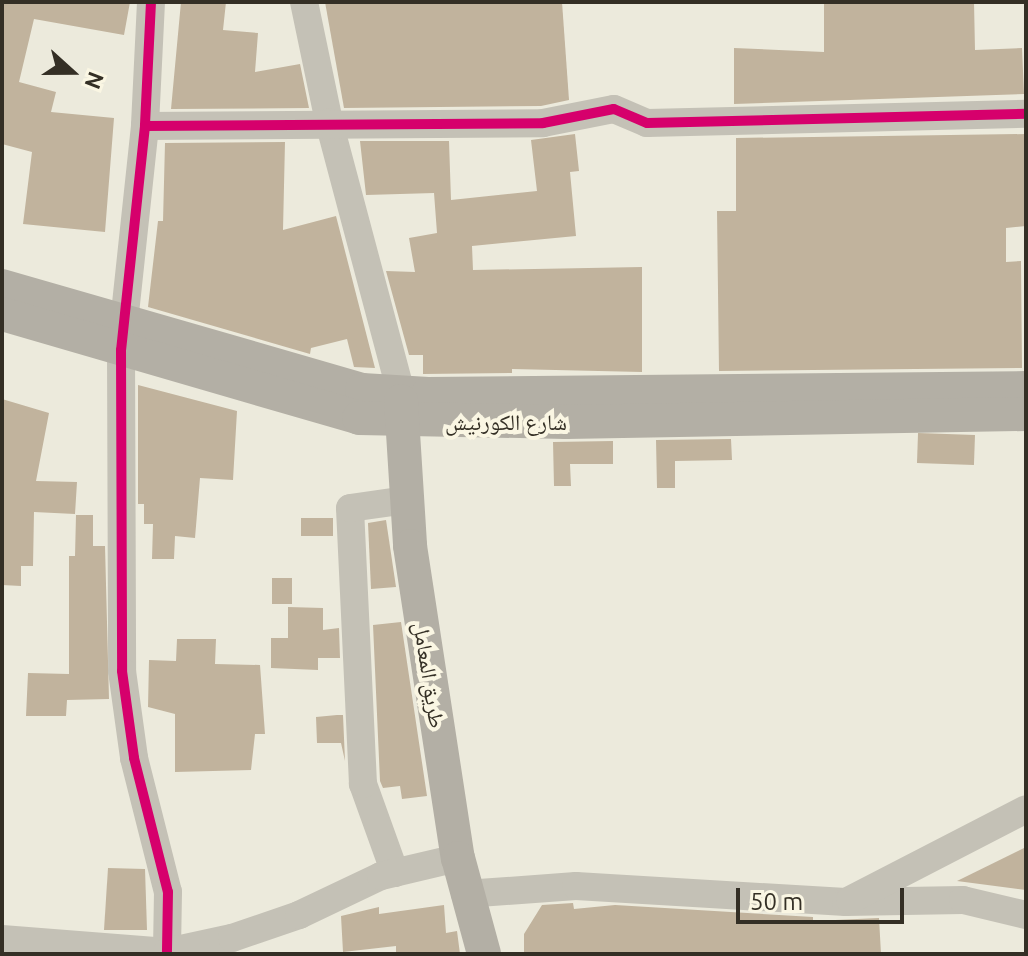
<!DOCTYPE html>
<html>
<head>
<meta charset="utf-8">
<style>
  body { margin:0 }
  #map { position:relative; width:1028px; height:956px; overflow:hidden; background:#eceadc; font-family:Ubuntu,"Noto Naskh Arabic",sans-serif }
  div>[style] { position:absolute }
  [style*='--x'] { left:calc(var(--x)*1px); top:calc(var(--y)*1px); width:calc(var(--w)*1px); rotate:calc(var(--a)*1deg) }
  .building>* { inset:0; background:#c1b39d; transform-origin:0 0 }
  .minor>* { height:28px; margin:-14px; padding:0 14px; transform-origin:14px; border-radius:14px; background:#c4c1b6 }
  .major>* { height:34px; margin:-17px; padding:0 17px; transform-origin:17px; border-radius:17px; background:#b3afa5 }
  .cycleway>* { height:10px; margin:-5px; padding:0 5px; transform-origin:5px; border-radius:5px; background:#d6006c }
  span { translate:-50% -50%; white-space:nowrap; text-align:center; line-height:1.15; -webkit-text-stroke:8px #faf6e3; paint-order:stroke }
  .street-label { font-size:22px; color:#342f25 }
  .frame { position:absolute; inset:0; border:4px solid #342f25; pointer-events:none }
  .north { position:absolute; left:32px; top:32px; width:80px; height:80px; -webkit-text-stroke:6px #faf6e3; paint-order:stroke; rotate:111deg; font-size:22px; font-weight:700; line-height:32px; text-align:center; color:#342f25 }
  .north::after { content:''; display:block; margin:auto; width:28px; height:36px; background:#342f25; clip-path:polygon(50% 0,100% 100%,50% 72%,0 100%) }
  .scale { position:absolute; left:736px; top:888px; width:168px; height:36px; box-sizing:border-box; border:4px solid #342f25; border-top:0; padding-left:10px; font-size:24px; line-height:28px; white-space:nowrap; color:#342f25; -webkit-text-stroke:6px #faf6e3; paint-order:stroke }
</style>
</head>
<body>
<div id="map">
  <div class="building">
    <i style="clip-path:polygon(2px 2px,130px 2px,124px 35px,34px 19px,19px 82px,56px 92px,51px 112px,114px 118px,105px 232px,23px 224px,32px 152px,2px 144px)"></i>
    <i style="clip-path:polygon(181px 2px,226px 2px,223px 30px,258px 33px,255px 72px,300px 64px,309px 108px,171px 109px)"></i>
    <i style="clip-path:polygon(325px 2px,562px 2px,569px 100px,541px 106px,344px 108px)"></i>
    <i style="clip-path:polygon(824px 2px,974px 2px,975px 50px,1022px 48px,1024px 94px,734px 104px,734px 48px,824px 52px)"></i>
    <i style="clip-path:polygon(575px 134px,579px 171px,570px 172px,576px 236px,472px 246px,473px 270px,642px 267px,642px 372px,512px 369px,512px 373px,423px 374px,423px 355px,409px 355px,386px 271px,415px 272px,409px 238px,437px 233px,434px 193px,366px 195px,360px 141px,449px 141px,451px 200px,537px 191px,531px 140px)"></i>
    <i style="clip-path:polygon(1026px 134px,1026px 226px,1006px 228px,1006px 262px,1021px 261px,1022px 368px,719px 371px,717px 211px,736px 211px,736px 138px)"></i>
    <i style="clip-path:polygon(285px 142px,283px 230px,336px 216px,375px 368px,354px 367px,347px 339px,311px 348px,310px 354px,148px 307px,158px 221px,163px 221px,165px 143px)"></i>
    <i style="clip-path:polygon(138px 385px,237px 411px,233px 480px,200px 478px,195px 538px,175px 536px,174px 559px,152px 559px,153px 524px,144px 524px,144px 504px,138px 504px)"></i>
    <i style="clip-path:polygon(2px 399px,49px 413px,36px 481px,77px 482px,75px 514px,34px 512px,33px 566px,21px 566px,21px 586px,2px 585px)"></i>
    <i style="left:975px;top:435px;width:30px;height:57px;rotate:92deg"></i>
    <i style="clip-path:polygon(731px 439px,732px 460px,675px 461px,675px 488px,657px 488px,656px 440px)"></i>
    <i style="clip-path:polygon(613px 441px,613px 464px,570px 464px,571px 486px,554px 486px,553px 442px)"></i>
    <i style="clip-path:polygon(76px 515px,93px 515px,93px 546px,105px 546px,109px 699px,67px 700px,66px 716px,26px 716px,28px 673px,69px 674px,69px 556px,75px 556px)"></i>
    <i style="left:301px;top:518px;width:32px;height:18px"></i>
    <i style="clip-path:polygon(386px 520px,396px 587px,371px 589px,368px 523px)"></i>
    <i style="left:272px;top:578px;width:20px;height:26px"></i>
    <i style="clip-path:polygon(288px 607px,323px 608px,323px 630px,339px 628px,340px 658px,318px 658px,318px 670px,271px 668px,271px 638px,288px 638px)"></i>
    <i style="clip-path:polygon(401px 622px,427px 796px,402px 799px,400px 786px,383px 788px,380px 781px,373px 625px)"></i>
    <i style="clip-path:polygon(177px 639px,216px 639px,215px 664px,260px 665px,265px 734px,255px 734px,251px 770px,175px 772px,175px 714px,148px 707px,149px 660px,176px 661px)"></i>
    <i style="clip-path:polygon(337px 715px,343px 715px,345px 761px,341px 743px,317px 743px,316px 717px)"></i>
    <i style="clip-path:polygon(1026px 847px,1026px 890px,957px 881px)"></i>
    <i style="clip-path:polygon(108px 868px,145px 869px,147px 930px,104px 930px)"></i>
    <i style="clip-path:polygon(573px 903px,574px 909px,615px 905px,813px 917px,813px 921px,879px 918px,881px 954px,524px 954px,524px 934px,542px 905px)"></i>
    <i style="clip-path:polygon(444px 905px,446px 933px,457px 931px,460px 954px,396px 954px,396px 946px,343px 952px,341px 916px,379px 907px,379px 914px)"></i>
  </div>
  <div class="minor">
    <i style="--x:151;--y:2;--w:124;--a:92.8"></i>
    <i style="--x:145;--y:126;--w:225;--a:96.1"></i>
    <i style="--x:121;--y:350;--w:321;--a:89.8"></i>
    <i style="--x:122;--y:671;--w:88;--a:82.1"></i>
    <i style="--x:134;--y:758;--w:138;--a:75.8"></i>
    <i style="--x:168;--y:892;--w:60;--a:91"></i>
    <i style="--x:304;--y:2;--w:123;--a:78.2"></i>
    <i style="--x:329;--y:122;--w:279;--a:75.1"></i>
    <i style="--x:145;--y:126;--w:398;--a:-0.4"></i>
    <i style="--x:543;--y:123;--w:72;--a:-11.2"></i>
    <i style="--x:614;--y:109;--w:36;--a:23"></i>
    <i style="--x:647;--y:123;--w:379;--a:-1.4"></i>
    <i style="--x:395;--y:873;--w:95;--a:-109.8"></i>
    <i style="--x:363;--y:784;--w:276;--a:-92.7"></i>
    <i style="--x:350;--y:508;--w:58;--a:-8"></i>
    <i style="--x:465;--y:894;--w:111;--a:-4.1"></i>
    <i style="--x:576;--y:886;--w:270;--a:3.4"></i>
    <i style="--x:846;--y:902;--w:117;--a:-1"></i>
    <i style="--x:963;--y:900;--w:65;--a:13.4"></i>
    <i style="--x:850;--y:900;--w:198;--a:-27.3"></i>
    <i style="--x:2;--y:939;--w:166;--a:4.5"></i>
    <i style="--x:167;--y:952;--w:66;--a:-12.2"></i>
    <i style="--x:232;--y:938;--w:71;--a:-18.9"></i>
    <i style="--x:299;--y:915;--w:91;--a:-25.4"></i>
    <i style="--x:381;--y:876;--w:79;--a:-13.2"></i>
  </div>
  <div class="major">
    <i style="--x:2;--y:286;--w:375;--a:16.1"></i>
    <i style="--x:362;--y:390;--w:66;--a:3.5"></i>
    <i style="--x:428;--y:394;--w:598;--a:-0.57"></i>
    <i style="--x:2;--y:314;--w:372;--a:16.2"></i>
    <i style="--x:359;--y:418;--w:207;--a:1.1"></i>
    <i style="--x:566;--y:422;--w:460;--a:-1"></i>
    <i style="--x:401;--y:401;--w:145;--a:86.4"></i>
    <i style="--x:410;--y:546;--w:316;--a:81.3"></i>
    <i style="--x:458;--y:858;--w:99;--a:74.8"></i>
  </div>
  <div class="cycleway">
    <i style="--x:151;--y:2;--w:124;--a:92.8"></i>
    <i style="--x:145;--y:126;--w:225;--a:96.1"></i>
    <i style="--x:121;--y:350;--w:321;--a:89.8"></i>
    <i style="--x:122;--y:671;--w:88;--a:82.1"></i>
    <i style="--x:134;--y:758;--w:138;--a:75.8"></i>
    <i style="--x:168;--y:892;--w:60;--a:91"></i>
    <i style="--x:145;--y:126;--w:398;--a:-0.4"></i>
    <i style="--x:543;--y:123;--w:72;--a:-11.2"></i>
    <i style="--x:614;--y:109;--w:36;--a:23"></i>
    <i style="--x:647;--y:123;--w:379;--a:-1.4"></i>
  </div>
  <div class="street-label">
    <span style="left:506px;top:422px">شارع الكورنيش</span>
    <span style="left:430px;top:675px;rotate:81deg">طريق المعامل</span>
  </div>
  <div class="frame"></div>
  <div class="north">N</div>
  <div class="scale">50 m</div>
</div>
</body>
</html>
